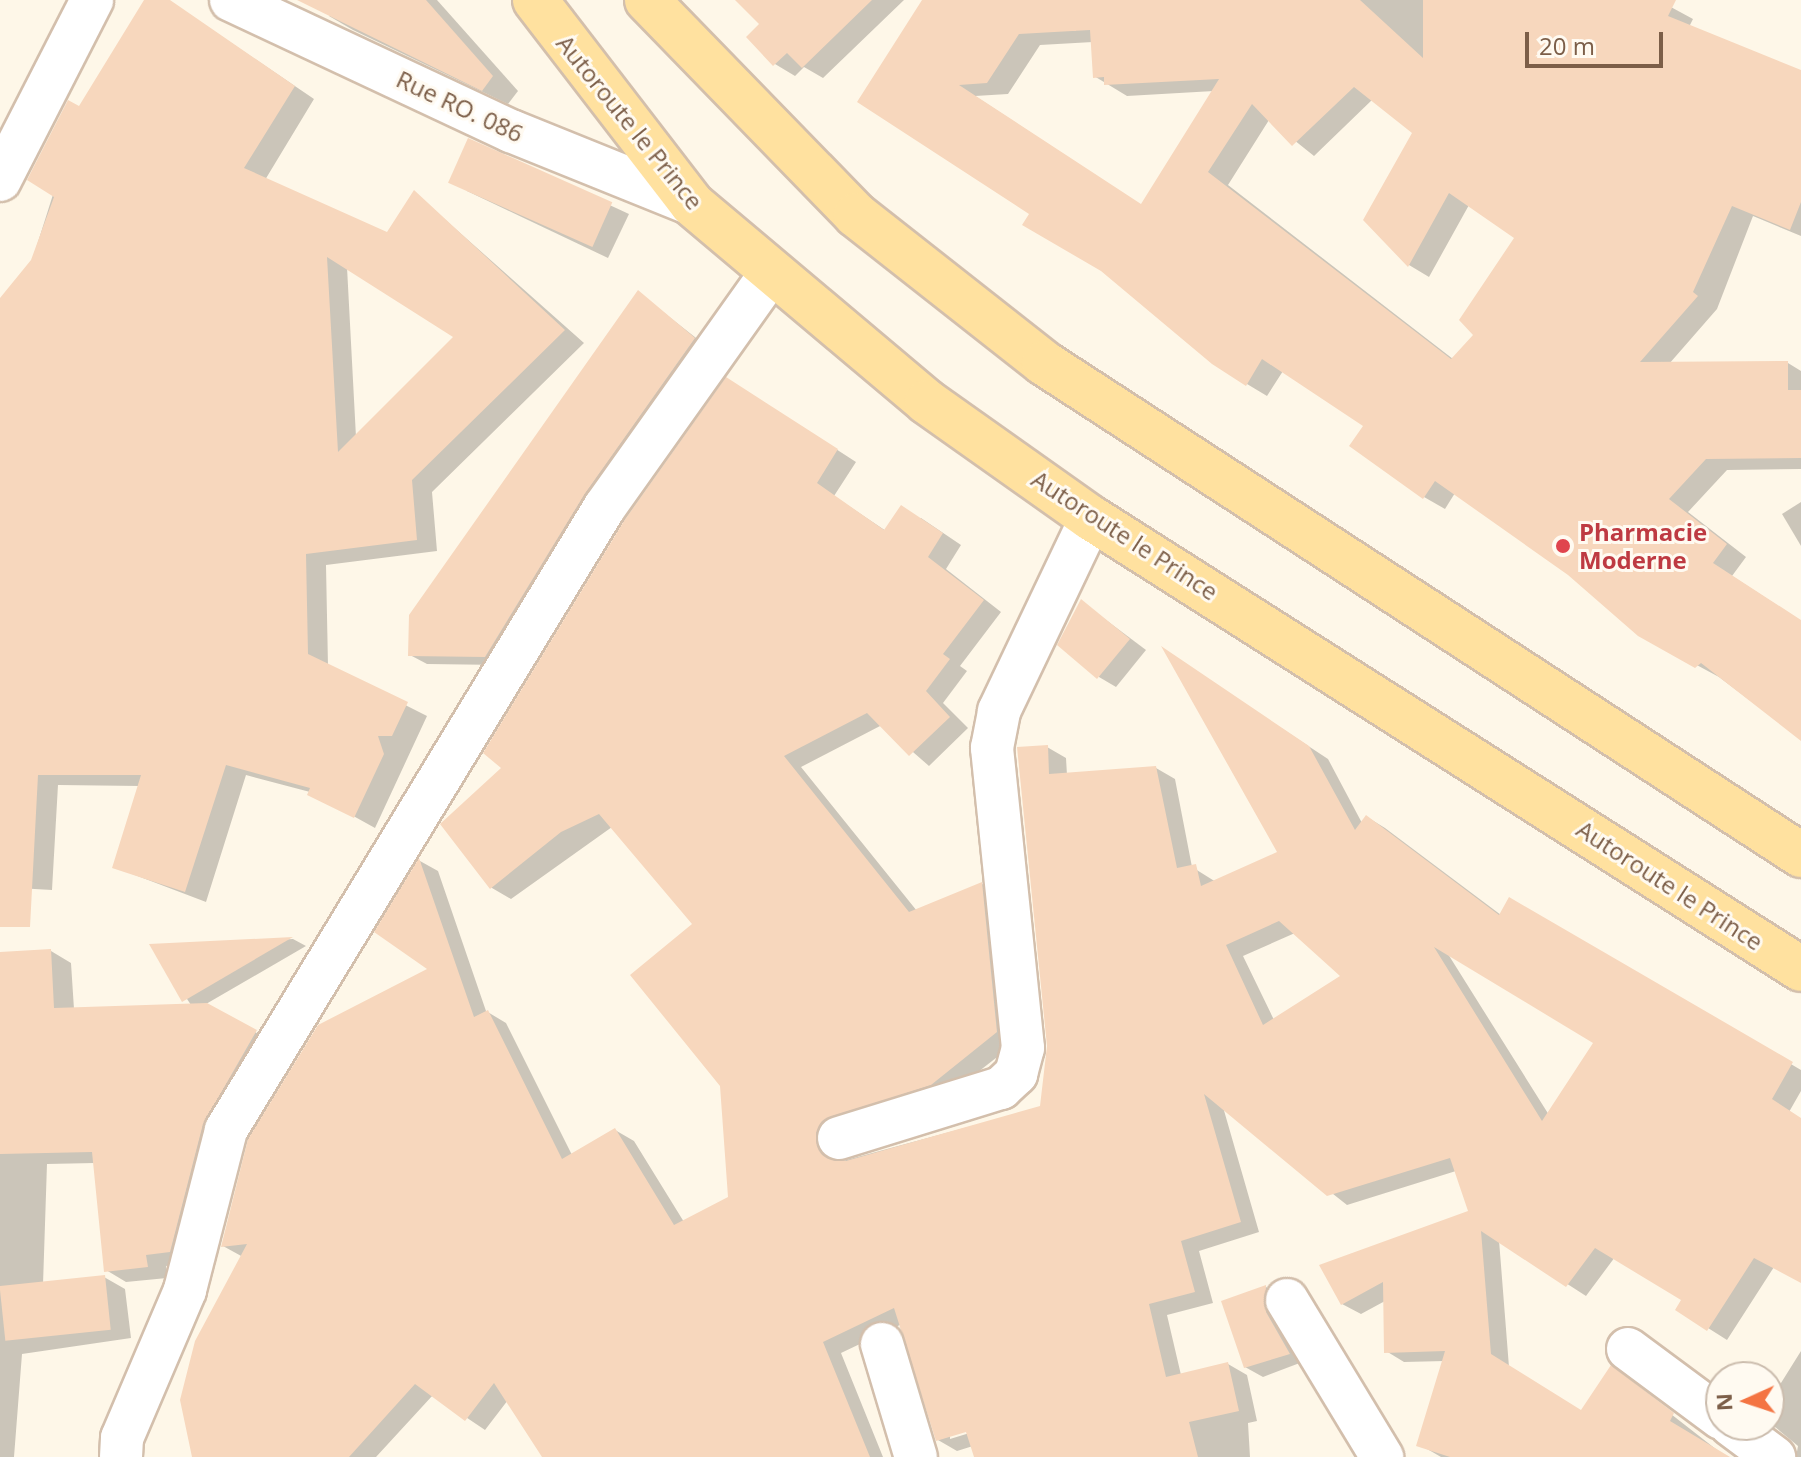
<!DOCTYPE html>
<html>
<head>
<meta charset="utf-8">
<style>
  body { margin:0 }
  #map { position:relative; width:1801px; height:1457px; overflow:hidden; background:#fef7e8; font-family:"Open Sans",sans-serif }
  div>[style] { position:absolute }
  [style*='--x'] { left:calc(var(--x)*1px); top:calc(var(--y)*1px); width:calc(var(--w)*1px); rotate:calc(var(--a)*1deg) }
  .shadow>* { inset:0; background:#0003 }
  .building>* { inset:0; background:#f7d7bd; transform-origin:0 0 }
  .roads { filter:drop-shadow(2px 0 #d3bfac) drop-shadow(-2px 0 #d3bfac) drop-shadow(0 2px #d3bfac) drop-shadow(0 -2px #d3bfac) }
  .minor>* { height:42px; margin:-21px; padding:0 21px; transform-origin:21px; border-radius:21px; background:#fff }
  .primary>* { height:44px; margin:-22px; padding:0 22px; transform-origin:22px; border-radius:22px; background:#ffe19f }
  .dots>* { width:22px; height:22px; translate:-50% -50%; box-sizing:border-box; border:4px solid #fffaf1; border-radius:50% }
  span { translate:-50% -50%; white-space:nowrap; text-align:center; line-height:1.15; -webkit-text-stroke:6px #fffaf1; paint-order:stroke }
  .street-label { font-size:24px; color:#7c5e48 }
  .health-label { font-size:24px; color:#be3a42; font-weight:700 }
  .left { translate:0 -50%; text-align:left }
  .north { position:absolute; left:1705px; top:1361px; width:80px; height:80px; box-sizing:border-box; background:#fffaf1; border:2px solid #cbbcad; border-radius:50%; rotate:267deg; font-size:22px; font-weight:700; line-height:32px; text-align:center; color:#7c5e48 }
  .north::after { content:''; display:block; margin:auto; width:28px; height:36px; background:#f47442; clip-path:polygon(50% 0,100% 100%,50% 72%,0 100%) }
  .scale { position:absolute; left:1525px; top:32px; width:138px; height:36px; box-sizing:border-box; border:4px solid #7c5e48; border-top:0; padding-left:10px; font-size:24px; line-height:28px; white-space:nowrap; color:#7c5e48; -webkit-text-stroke:6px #fffaf1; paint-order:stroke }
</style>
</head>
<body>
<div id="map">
  <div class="shadow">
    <i style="clip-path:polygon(evenodd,146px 0,168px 0,314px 99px,265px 180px,388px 235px,414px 192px,584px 343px,432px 492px,437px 551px,326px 565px,328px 666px,427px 716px,375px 828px,310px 792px,246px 775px,206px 902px,114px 867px,140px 786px,58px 785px,52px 890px,0 887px,0 301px,32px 261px,80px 109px,146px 0,347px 267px,456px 337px,356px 437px,347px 267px)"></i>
    <i style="clip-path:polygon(345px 0,437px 0,518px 91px,508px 104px,353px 30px,329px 16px)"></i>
    <i style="clip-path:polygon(751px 0,904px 0,823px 78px,804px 67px,795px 76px,775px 64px)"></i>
    <i style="clip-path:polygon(evenodd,925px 0,1671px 0,1669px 6px,1693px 19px,1689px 27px,1801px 72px,1801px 236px,1753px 216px,1717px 309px,1669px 364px,1788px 363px,1801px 371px,1801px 469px,1727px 470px,1688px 512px,1746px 557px,1732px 576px,1801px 621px,1801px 739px,1719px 677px,1639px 634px,1569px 573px,1455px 493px,1445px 509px,1424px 497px,1366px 425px,1283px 371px,1267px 396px,1247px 384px,1032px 214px,859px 101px,925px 0,1093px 42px,1094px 76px,1127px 96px,1214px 91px,1142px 206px,975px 96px,1008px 94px,1040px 45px,1093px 42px,925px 0,1373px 99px,1414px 132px,1409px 265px,1429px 277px,1469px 205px,1517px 238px,1476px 335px,1453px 359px,1228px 185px,1269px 120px,1314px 156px,1373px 99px)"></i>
    <i style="clip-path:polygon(469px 140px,629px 214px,608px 258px,467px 191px)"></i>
    <i style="clip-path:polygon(639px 293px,710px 349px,502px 665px,427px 664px,410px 655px)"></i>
    <i style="clip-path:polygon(evenodd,746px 391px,856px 462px,834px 496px,886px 531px,921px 518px,961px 545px,946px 569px,1001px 612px,960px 666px,967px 671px,943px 703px,968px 728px,929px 766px,882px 725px,801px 767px,917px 911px,982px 884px,1000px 894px,1015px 1043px,950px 1094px,834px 1145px,839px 1162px,1042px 1107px,1049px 1046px,1047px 747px,1066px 758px,1067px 775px,1156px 768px,1175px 779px,1192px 867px,1216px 882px,1280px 853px,1181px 662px,1328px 759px,1362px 823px,1367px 817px,1385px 828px,1501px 915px,1510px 900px,1801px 1070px,1801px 1091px,1789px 1112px,1801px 1119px,1801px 1282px,1774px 1267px,1727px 1340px,1678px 1309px,1684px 1299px,1615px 1257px,1586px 1296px,1499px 1240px,1509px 1367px,1582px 1412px,1612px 1368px,1726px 1457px,1441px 1457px,1422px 1446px,1445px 1361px,1404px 1362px,1386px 1351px,1385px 1301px,1361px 1314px,1342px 1304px,1470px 1212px,1456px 1171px,1347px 1205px,1223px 1107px,1259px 1232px,1199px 1251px,1213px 1303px,1167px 1315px,1181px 1375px,1228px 1364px,1247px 1375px,1257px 1421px,1248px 1423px,1250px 1457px,976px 1457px,973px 1446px,957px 1451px,938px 1440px,902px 1324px,841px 1353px,883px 1457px,548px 1457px,508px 1400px,485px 1430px,433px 1395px,376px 1457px,194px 1457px,243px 1257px,223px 1246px,430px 970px,420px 861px,438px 871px,486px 1011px,506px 1023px,572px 1155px,615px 1130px,634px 1141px,684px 1222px,730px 1198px,722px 1086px,695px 925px,612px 827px,511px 899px,492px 888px,443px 824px,504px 768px,746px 391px,1295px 933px,1344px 976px,1274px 1020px,1243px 956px,1295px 933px,746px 391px,1448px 954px,1596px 1043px,1549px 1115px,1448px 954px,746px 391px,975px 1428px,976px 1431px,950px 1439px,950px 1435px,975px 1428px)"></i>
    <i style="clip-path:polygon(1801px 502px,1801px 546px,1782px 514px)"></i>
    <i style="clip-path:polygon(1082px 602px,1146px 650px,1116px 687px,1099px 677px)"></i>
    <i style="clip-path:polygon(293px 939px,306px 946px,206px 1004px,276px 1044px,190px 1263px,166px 1266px,167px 1278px,126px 1282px,106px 1270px,95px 1163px,47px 1164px,43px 1285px,104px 1277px,125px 1289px,131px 1338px,22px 1354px,14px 1457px,0 1457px,0 954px,51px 951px,71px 963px,74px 1009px,191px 1005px,152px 946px)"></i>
    <i style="clip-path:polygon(1266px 1287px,1283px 1297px,1305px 1361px,1263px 1377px,1245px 1367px)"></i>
    <i style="clip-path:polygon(1801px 1351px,1801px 1457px,1796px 1457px,1798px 1446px,1769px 1422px,1769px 1402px)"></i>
  </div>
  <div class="building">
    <i style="clip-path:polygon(evenodd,144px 0,170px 0,295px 86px,244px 168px,387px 232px,414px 190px,565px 330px,412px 480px,417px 540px,306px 554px,308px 654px,408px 702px,392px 736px,378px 736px,384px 754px,354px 818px,307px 795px,310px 788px,226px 765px,185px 892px,112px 868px,141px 775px,38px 775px,30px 927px,0 927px,0 298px,31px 260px,54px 197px,27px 180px,68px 100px,79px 106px,144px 0,327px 257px,453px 337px,338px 452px,327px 257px)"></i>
    <i style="clip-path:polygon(297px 0,426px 0,493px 76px,482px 91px)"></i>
    <i style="clip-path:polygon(735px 0,872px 0,802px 68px,787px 53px,773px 66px,746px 37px,759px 24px)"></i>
    <i style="clip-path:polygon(evenodd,922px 0,1360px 0,1423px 58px,1423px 0,1676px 0,1668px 16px,1801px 70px,1801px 202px,1790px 230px,1732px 206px,1693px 292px,1698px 296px,1640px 362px,1788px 361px,1788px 390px,1801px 390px,1801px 458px,1706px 459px,1669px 499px,1727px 544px,1713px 563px,1801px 620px,1801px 741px,1701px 663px,1695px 668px,1638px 636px,1568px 575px,1435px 481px,1423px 499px,1349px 446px,1363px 426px,1262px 359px,1246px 386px,1212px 364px,1101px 271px,1022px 225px,1029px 214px,857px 102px,922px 0,1090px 30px,1093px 78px,1104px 77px,1104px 85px,1219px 79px,1141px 204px,959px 85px,987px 83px,1019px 34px,1090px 30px,922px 0,1354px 87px,1412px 133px,1363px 220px,1408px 267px,1449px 193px,1514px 238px,1459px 320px,1473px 335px,1451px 359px,1208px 172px,1252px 104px,1292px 146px,1354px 87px)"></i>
    <i style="left:468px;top:138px;width:158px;height:49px;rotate:24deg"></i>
    <i style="clip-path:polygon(638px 290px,695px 338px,584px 495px,485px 657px,408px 656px,409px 615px)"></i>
    <i style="clip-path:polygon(evenodd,726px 377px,838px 449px,817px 483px,884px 530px,901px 505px,943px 533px,928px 557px,984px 600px,943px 654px,950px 659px,926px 691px,950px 717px,909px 756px,867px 713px,784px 756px,909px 912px,982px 882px,997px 1032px,931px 1085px,822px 1121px,816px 1133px,822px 1155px,846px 1161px,1040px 1106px,1047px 1046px,1017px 747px,1048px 745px,1049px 774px,1156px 766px,1177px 868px,1196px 864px,1201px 886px,1277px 852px,1161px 646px,1309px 746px,1355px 830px,1366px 815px,1499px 915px,1509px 897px,1793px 1062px,1772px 1099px,1801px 1118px,1801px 1283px,1754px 1258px,1707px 1331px,1675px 1310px,1681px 1300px,1595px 1248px,1566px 1287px,1481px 1231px,1491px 1354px,1581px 1410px,1611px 1365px,1674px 1413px,1670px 1421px,1730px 1457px,1450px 1457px,1416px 1446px,1445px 1351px,1384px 1353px,1383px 1282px,1341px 1305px,1319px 1265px,1468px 1211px,1450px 1158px,1327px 1196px,1204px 1094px,1241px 1222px,1181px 1241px,1195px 1292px,1149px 1304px,1166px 1377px,1228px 1362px,1239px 1411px,1189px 1422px,1198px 1457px,974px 1457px,966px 1432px,936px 1441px,894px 1308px,823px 1342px,870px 1457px,542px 1457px,494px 1383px,465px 1421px,415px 1384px,349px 1457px,192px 1457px,180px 1400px,195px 1341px,247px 1244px,221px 1247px,248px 1139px,318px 1025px,427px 969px,374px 932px,419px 858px,474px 1017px,488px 1010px,562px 1159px,615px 1128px,674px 1225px,728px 1197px,720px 1086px,630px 975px,692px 924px,599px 814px,561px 832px,490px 889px,440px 824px,501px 768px,483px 753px,624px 521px,726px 377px,1279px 921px,1340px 976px,1263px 1025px,1226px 945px,1279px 921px,726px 377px,1434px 947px,1593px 1043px,1542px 1121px,1434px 947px)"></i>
    <i style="clip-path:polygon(1081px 599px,1130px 639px,1097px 679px,1057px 645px)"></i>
    <i style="clip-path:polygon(293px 937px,182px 1002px,149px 944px)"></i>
    <i style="clip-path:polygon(51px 949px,54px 1008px,207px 1003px,257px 1030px,203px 1124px,170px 1252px,146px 1255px,148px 1267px,104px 1272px,92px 1152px,0 1154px,0 952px)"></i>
    <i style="left:105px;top:1275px;width:55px;height:106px;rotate:84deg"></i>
    <i style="clip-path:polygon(1266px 1285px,1266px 1312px,1290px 1354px,1244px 1368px,1221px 1301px)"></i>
  </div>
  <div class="roads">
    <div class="minor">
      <i style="--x:231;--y:0;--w:309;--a:25.1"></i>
      <i style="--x:511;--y:131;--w:195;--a:22"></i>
      <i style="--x:0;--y:180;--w:202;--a:-62.9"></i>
      <i style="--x:839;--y:1138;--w:170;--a:-17.2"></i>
      <i style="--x:1001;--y:1088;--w:21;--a:-43"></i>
      <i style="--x:1016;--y:1074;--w:27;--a:-75"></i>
      <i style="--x:1023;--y:1048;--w:302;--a:-95.9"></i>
      <i style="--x:992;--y:748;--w:38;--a:-79"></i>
      <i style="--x:999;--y:711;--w:214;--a:-64.5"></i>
      <i style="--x:1287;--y:1300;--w:184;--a:58.8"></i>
      <i style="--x:882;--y:1344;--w:118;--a:73.3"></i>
      <i style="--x:1628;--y:1349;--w:116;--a:36.6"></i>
      <i style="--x:1731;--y:1425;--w:54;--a:36.7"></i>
      <i style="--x:121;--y:1457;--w:19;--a:-87"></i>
      <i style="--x:122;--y:1438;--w:161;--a:-66.9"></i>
      <i style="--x:185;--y:1290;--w:165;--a:-75.6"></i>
      <i style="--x:226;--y:1130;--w:728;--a:-58.71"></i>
      <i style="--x:604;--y:508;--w:288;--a:-54.6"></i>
    </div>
    <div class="primary">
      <i style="--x:535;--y:0;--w:257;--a:52.4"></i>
      <i style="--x:692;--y:204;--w:307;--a:40.1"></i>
      <i style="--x:927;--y:402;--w:201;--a:35.3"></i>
      <i style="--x:1091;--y:518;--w:841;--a:32.42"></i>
      <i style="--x:647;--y:0;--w:300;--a:45.8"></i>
      <i style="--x:856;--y:215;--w:239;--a:38.2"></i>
      <i style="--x:1044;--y:363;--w:903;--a:33.02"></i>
    </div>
  </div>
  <div class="dots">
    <i style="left:1563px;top:546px;background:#e0444e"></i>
  </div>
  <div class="street-label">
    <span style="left:460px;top:106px;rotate:25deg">Rue RO. 086</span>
    <span style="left:630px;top:122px;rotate:51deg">Autoroute le Prince</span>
    <span style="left:1125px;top:535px;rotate:33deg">Autoroute le Prince</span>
    <span style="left:1670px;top:885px;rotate:33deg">Autoroute le Prince</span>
  </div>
  <div class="health-label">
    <span class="left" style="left:1579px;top:546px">Pharmacie<br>Moderne</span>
  </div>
  <div class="north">N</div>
  <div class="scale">20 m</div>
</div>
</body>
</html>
